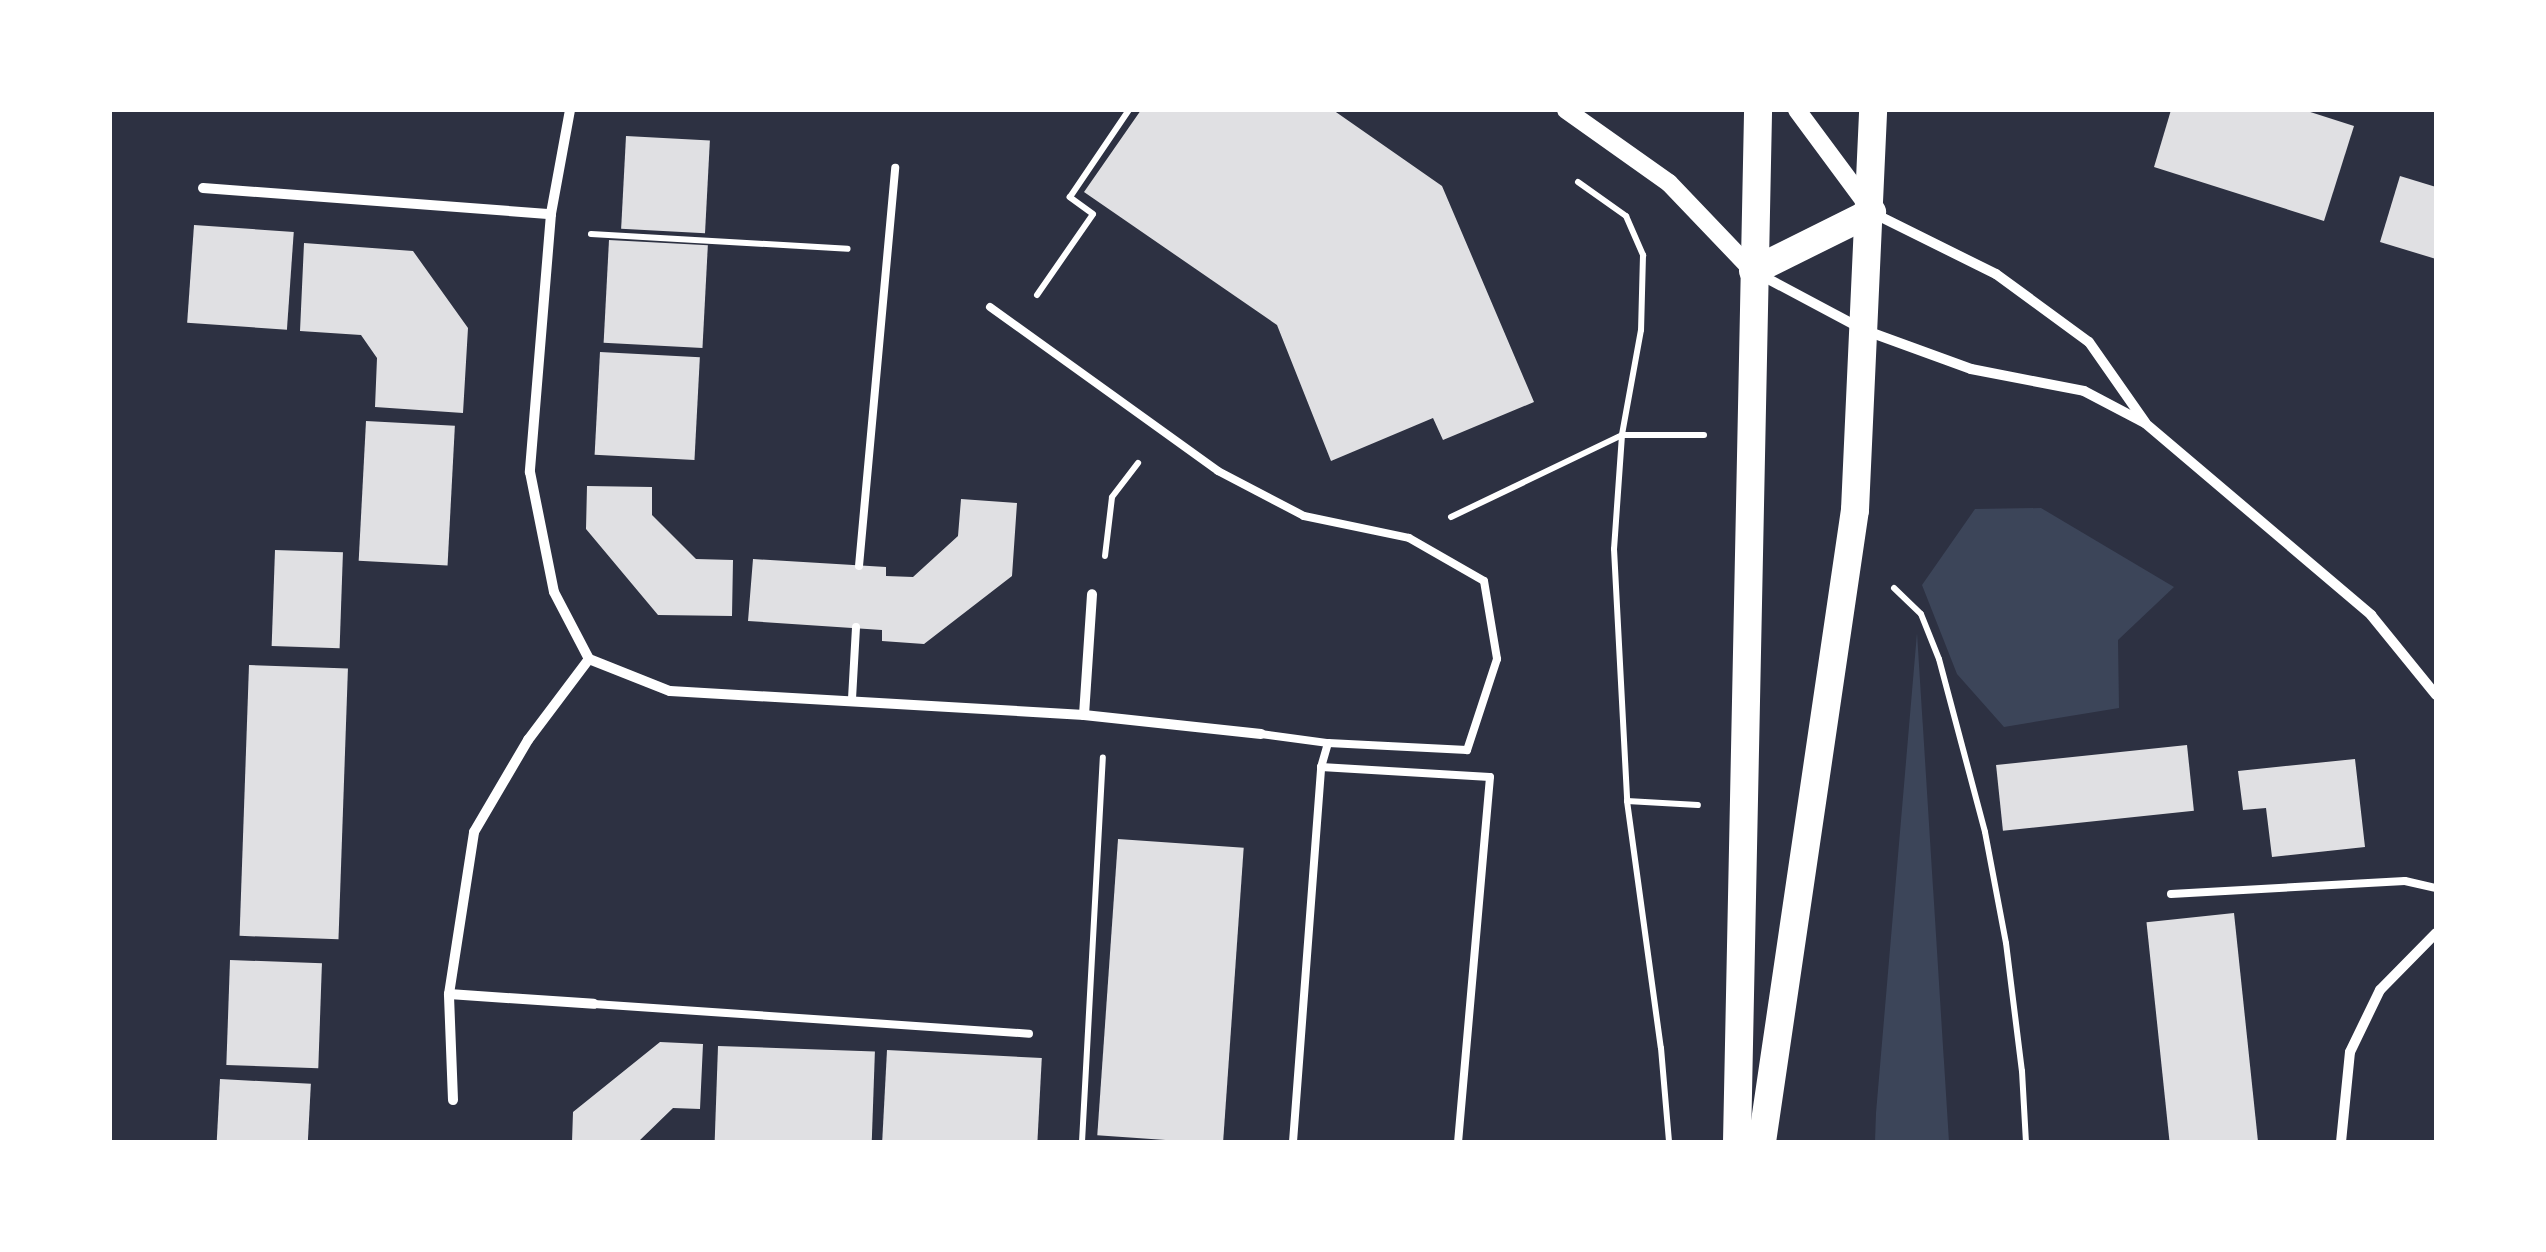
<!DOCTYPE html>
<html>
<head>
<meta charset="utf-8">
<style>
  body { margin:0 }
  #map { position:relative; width:2546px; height:1252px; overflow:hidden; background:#2d3142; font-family:"Open Sans",sans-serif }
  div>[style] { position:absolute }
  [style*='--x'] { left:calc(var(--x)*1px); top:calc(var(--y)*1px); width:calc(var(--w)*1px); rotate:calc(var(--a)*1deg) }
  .green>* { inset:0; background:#3c4559 }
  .building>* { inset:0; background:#e0e0e3; transform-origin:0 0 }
  .path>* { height:6px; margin:-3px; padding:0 3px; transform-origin:3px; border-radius:3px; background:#fff }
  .service>* { height:8px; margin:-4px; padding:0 4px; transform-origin:4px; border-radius:4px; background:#fff }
  .minor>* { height:10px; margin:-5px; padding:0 5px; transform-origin:5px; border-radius:5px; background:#fff }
  .tertiary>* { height:18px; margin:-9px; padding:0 9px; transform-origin:9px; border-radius:9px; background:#fff }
  .trunk>* { height:28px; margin:-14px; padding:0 14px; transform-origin:14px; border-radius:14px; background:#fff }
  span { translate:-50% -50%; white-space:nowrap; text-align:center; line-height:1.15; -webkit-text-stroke:10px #fff; paint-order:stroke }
  .frame { position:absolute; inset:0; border:112px solid #fff; pointer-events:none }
</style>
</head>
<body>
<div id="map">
  <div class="green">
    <i style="clip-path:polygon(2041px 508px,2174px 587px,2118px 640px,2119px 708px,2004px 727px,1957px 674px,1922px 585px,1975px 509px)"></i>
    <i style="clip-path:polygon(1917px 633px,1949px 1142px,1875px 1142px,1876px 1113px)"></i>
  </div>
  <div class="building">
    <i style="clip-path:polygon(1141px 110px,1333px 110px,1442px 186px,1534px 402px,1443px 440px,1433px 418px,1331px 461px,1277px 325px,1084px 192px)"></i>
    <i style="clip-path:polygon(2171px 110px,2304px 110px,2354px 126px,2324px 221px,2154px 167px)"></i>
    <i style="left:626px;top:136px;width:84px;height:93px;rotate:3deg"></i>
    <i style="clip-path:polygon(2400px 176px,2436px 187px,2436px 259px,2380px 242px)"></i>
    <i style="left:194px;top:225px;width:100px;height:98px;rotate:4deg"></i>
    <i style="left:609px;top:240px;width:99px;height:103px;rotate:3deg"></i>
    <i style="clip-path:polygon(304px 243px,413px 251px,468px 328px,463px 413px,375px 407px,377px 358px,361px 335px,300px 331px)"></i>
    <i style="left:600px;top:352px;width:100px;height:103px;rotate:3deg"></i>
    <i style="left:366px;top:421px;width:89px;height:140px;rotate:3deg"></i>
    <i style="clip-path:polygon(587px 486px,652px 487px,652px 515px,696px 559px,733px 560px,732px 616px,658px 615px,586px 529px)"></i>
    <i style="clip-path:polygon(961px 499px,1017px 503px,1012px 576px,924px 644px,882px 641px,882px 630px,748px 621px,753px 559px,886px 567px,886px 576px,913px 577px,958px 536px)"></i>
    <i style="left:275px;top:550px;width:68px;height:96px;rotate:2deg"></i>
    <i style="left:249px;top:665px;width:99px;height:271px;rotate:2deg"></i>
    <i style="left:2187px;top:745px;width:66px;height:192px;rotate:84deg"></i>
    <i style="clip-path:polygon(2355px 759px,2365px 847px,2272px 857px,2266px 808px,2243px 810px,2238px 771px)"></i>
    <i style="left:1118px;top:839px;width:126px;height:297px;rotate:4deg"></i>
    <i style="left:2234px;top:913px;width:230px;height:88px;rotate:84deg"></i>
    <i style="left:230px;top:960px;width:92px;height:105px;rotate:2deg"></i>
    <i style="clip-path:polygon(660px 1042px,703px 1044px,700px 1109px,673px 1108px,638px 1142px,572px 1142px,573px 1112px)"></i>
    <i style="left:718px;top:1046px;width:157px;height:96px;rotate:2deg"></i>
    <i style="left:887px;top:1050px;width:155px;height:92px;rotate:3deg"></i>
    <i style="left:220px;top:1079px;width:91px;height:63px;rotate:3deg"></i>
  </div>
  <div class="path">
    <i style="--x:1578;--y:182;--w:59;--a:35.3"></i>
    <i style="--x:1626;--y:216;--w:43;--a:66.4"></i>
    <i style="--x:1643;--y:255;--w:75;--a:91.5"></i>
    <i style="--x:1641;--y:330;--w:107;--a:100.3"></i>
    <i style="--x:1622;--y:435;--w:114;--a:94"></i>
    <i style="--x:1614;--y:549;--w:252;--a:87"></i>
    <i style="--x:1627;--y:801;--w:249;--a:82.2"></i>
    <i style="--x:1661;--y:1048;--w:94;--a:85.1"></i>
    <i style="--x:591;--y:234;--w:257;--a:3.3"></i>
    <i style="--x:1037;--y:295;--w:98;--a:-55.3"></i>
    <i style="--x:1093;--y:214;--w:29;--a:-144"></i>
    <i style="--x:1070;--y:197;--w:105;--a:-55.9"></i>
    <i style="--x:1451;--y:517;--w:190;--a:-25.6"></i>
    <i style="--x:1622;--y:435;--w:82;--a:0"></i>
    <i style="--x:1105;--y:556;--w:59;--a:-83.2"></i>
    <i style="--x:1112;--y:497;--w:43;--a:-52.6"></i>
    <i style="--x:1894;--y:588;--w:37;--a:44"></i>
    <i style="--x:1921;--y:614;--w:48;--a:68.2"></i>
    <i style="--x:1939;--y:659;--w:179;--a:75.1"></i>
    <i style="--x:1985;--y:832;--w:113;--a:79.3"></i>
    <i style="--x:2006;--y:943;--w:129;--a:82.9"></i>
    <i style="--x:2022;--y:1071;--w:71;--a:86.8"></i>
    <i style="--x:1627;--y:801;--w:71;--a:3.2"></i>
    <i style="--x:1082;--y:1142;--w:385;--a:-86.9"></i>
  </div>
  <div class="service">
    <i style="--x:990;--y:307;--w:281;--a:35.7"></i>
    <i style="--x:1218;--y:471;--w:97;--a:27.6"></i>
    <i style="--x:1304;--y:516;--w:107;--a:11.8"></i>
    <i style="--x:1409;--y:538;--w:86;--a:29.8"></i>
    <i style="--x:1484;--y:581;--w:79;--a:80.5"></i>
    <i style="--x:1497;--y:659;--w:96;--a:108.2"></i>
    <i style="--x:1467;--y:750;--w:139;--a:-177.1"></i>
    <i style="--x:859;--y:566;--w:400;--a:-84.8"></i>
    <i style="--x:852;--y:699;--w:72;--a:-86.8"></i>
    <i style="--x:1261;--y:734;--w:68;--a:7.7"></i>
    <i style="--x:1328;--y:743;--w:25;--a:106"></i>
    <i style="--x:2171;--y:894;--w:234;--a:-3.2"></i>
    <i style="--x:2405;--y:881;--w:32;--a:13"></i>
    <i style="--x:594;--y:1004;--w:436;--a:3.9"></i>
    <i style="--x:1293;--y:1142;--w:376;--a:-85.7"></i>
    <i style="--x:1321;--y:767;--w:169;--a:3.4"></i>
    <i style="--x:1490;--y:777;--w:366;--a:95"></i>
  </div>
  <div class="minor">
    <i style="--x:570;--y:110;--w:106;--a:100.4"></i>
    <i style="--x:551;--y:214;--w:259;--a:94.7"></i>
    <i style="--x:530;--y:472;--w:122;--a:78.7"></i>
    <i style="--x:554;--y:592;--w:76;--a:62.4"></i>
    <i style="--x:589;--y:659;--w:87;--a:21.6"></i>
    <i style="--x:670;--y:691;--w:415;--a:3.3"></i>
    <i style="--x:1084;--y:715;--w:178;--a:6.1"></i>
    <i style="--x:203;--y:188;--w:349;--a:4.3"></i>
    <i style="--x:1875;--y:214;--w:135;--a:26.4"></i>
    <i style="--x:1996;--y:274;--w:115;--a:36.2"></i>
    <i style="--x:2089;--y:342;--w:98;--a:55"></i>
    <i style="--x:1757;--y:273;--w:121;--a:28"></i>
    <i style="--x:1864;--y:330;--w:114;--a:20"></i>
    <i style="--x:1971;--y:369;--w:115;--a:11"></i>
    <i style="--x:2084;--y:391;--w:69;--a:27.7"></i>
    <i style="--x:2145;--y:423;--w:297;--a:40.3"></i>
    <i style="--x:2371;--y:615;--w:103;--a:50.9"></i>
    <i style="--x:1084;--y:715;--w:121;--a:-86.2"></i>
    <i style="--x:449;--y:994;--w:145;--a:3.9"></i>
    <i style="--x:453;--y:1100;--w:106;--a:-92.2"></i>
    <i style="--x:449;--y:994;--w:164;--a:-81.2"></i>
    <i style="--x:474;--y:832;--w:107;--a:-59.6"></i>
    <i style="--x:528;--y:740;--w:101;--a:-53"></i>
    <i style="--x:2341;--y:1142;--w:90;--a:-84.3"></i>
    <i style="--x:2350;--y:1052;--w:69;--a:-64.2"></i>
    <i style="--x:2380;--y:990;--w:80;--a:-45.5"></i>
  </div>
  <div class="tertiary">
    <i style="--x:1566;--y:110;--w:126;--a:35.3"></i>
    <i style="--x:1669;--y:183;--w:122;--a:46.3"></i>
    <i style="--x:1797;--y:110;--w:119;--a:53.5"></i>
  </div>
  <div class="trunk">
    <i style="--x:1753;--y:271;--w:133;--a:-26.4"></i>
    <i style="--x:1737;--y:1142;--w:1032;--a:-88.83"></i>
    <i style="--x:1762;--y:1142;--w:639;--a:-81.63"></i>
    <i style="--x:1855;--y:510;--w:400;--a:-87.4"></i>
  </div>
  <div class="frame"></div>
</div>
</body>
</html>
